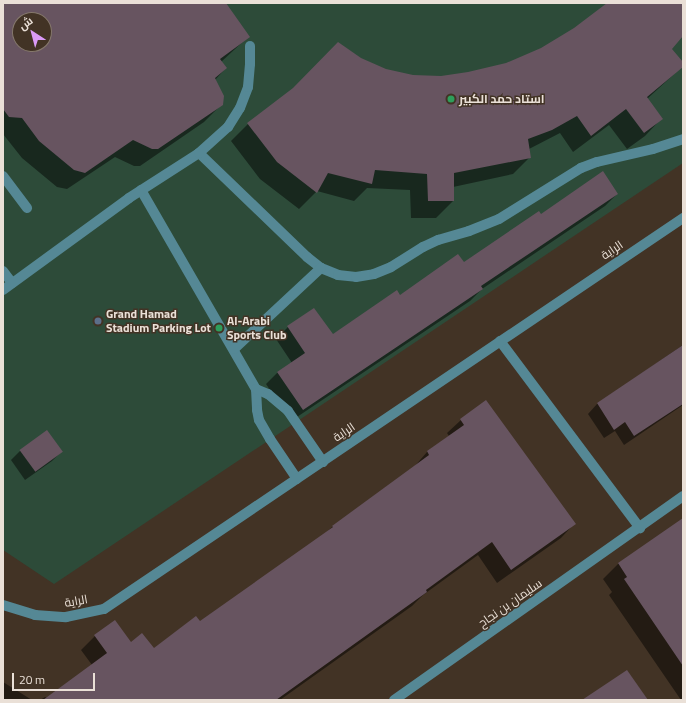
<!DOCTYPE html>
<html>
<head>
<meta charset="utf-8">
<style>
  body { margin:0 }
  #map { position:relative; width:686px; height:703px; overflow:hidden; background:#423325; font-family:"Titillium Web",Cairo,sans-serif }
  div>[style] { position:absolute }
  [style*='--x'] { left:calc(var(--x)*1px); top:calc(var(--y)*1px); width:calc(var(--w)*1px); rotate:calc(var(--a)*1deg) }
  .green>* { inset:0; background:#2d4b39 }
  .shadow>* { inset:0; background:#0007 }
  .building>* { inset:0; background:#675460; transform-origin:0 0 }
  .minor>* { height:10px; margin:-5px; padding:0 5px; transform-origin:5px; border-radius:5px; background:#558895 }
  .dots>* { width:11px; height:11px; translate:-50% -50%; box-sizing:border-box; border:2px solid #423325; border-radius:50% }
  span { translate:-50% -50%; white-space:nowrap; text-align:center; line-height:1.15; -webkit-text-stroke:3px #423325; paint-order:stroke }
  .poi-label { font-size:12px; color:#eae0d7; font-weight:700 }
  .left { translate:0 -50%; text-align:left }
  .street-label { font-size:12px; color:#eae0d7 }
  .frame { position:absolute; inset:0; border:4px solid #eae0d7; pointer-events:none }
  .north { position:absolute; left:12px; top:12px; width:40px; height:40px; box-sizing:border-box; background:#423325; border:1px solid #85786c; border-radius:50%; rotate:324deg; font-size:11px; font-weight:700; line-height:16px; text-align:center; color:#eae0d7 }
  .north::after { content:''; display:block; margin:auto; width:14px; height:18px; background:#da9af6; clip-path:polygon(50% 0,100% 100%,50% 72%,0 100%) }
  .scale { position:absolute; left:12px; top:673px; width:83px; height:18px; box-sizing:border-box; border:2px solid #eae0d7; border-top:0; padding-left:5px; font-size:12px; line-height:14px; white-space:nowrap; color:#eae0d7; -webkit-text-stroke:3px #423325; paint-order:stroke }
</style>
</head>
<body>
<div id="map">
  <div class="green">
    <i style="clip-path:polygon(evenodd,3px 3px,683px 3px,683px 163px,54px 584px,3px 550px,3px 3px,20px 20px,44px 20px,44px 44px,20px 44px,20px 20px)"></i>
  </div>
  <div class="shadow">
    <i style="clip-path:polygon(evenodd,3px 3px,225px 3px,248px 37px,221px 62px,226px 68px,215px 80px,222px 104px,204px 122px,140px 166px,134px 166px,115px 157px,67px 189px,57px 187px,22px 158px,3px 134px,3px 3px,20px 20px,44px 20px,44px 44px,20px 44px,20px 20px)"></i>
    <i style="clip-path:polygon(608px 3px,683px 3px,683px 34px,671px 49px,683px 66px,647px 99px,662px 118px,645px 136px,627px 149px,609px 125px,573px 152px,560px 133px,529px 149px,530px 157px,513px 174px,453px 187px,453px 201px,436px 218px,411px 218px,410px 190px,367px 188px,354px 201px,317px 191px,299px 209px,260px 179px,231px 141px,248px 124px,292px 91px,361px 59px,386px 70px,413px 76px,441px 77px,468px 73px,506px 64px,542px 49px,575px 29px)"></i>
    <i style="clip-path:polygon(617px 194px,605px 206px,482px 289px,470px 301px,291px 421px,266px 384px,278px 372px,292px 363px,276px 339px,288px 327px,314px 309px,332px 335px,399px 296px,464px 264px)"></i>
    <i style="clip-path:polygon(683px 345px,683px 405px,624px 445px,615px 431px,604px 438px,588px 414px,597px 404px)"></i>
    <i style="clip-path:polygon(461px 420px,574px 524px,561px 538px,497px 583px,478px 555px,423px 595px,412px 606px,280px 700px,40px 700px,45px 697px,47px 698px,92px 665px,81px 650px,95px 636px,115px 622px,131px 643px,153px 650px,200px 623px,324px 535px,333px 526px,414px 467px,427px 452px,449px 436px,447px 433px)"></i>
    <i style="clip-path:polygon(20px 451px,61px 452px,52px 461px,25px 480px,11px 460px)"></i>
    <i style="clip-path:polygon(681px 521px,683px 524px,683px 700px,681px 700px,609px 595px,612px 592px,603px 579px,618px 564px)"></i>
    <i style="clip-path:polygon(3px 682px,32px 700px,3px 700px)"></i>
  </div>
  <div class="building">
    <i style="clip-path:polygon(evenodd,3px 3px,226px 3px,250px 37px,220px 59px,227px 68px,215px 78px,224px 96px,223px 105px,158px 149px,152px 149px,133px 140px,85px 173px,74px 170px,39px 141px,22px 118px,9px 117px,3px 109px,3px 3px,20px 20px,44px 20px,44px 44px,20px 44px,20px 20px)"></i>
    <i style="clip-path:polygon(607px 3px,683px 3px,683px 36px,672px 49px,683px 62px,683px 67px,647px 97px,663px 119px,644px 133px,626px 109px,591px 136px,577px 116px,552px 130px,528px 139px,531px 158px,454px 173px,454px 201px,428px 201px,427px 174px,375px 170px,372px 184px,328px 173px,317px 193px,277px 162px,247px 123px,293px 88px,338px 42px,361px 58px,386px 69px,413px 75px,441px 76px,468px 72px,506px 63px,541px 48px,574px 28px)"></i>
    <i style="clip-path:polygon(603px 171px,618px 194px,481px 286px,483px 289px,303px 410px,277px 372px,305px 353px,287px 326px,314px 308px,333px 334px,397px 290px,400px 295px,458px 254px,464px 262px,539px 211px,541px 214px)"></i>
    <i style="clip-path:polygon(683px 345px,683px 404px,634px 436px,625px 422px,614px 430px,597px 403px)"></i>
    <i style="clip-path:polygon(486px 400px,576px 524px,511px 570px,492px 542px,426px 590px,427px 592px,276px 700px,43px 700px,107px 653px,94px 635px,115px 620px,131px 642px,142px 633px,154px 648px,196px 616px,200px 621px,333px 527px,332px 526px,429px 455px,427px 451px,464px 425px,460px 419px)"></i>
    <i style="left:47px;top:430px;width:27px;height:34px;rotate:54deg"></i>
    <i style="clip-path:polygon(683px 518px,683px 666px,624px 579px,627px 577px,618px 563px)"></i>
    <i style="clip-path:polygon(627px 670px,648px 700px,582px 700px)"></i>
  </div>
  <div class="minor">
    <i style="--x:199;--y:153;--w:150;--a:43.9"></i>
    <i style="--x:307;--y:257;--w:18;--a:38"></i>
    <i style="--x:321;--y:268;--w:18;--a:22"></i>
    <i style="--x:338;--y:275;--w:18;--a:6"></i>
    <i style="--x:356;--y:277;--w:18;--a:-9"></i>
    <i style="--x:374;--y:274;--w:18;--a:-22"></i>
    <i style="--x:391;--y:267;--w:38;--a:-32"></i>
    <i style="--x:423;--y:247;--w:17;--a:-25"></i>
    <i style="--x:438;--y:240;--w:32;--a:-16"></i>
    <i style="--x:469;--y:231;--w:32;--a:-22"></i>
    <i style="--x:499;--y:219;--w:97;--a:-31.9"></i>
    <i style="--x:581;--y:168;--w:17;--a:-21"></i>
    <i style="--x:597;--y:162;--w:57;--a:-13.1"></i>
    <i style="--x:653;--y:149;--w:32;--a:-18"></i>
    <i style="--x:3;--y:176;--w:40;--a:53"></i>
    <i style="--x:141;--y:190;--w:230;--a:60"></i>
    <i style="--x:256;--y:389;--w:21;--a:87"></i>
    <i style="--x:257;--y:410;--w:10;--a:79"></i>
    <i style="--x:259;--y:420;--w:22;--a:60"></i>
    <i style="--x:270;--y:439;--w:48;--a:56"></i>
    <i style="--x:3;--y:271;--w:15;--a:53"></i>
    <i style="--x:3;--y:290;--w:156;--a:-36.1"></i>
    <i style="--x:129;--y:198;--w:83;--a:-32.7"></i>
    <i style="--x:199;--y:153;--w:39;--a:-42"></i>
    <i style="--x:228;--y:127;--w:22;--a:-58"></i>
    <i style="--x:240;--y:108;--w:22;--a:-69"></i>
    <i style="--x:248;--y:87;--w:23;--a:-85"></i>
    <i style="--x:250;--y:64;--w:18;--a:-90"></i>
    <i style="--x:500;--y:341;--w:234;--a:53.2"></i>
    <i style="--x:234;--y:349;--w:119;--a:-43"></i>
    <i style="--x:256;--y:389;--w:13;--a:23"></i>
    <i style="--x:268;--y:394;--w:26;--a:40"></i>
    <i style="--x:288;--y:411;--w:62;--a:55.5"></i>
    <i style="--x:3;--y:605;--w:34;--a:17"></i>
    <i style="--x:35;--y:615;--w:31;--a:4"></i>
    <i style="--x:66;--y:617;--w:39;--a:-12"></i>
    <i style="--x:104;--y:609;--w:699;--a:-34.03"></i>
    <i style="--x:394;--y:700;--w:354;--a:-35.2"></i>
  </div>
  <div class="dots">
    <i style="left:451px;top:99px;background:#2e9e5b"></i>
    <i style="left:98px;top:321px;background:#5c6f8a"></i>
    <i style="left:219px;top:328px;background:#2e9e5b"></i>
  </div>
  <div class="poi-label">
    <span class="left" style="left:459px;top:99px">استاد حمد الكبير</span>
    <span class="left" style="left:106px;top:321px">Grand Hamad<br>Stadium Parking Lot</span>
    <span class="left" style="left:227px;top:328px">Al-Arabi<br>Sports Club</span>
  </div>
  <div class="street-label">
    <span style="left:612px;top:250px;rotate:-34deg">الراية</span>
    <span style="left:344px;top:432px;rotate:-34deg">الراية</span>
    <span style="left:76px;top:601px;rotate:-10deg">الراية</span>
    <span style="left:510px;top:603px;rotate:-35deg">سليمان بن نجاح</span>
  </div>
  <div class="frame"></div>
  <div class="north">ش</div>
  <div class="scale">20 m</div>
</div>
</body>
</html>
